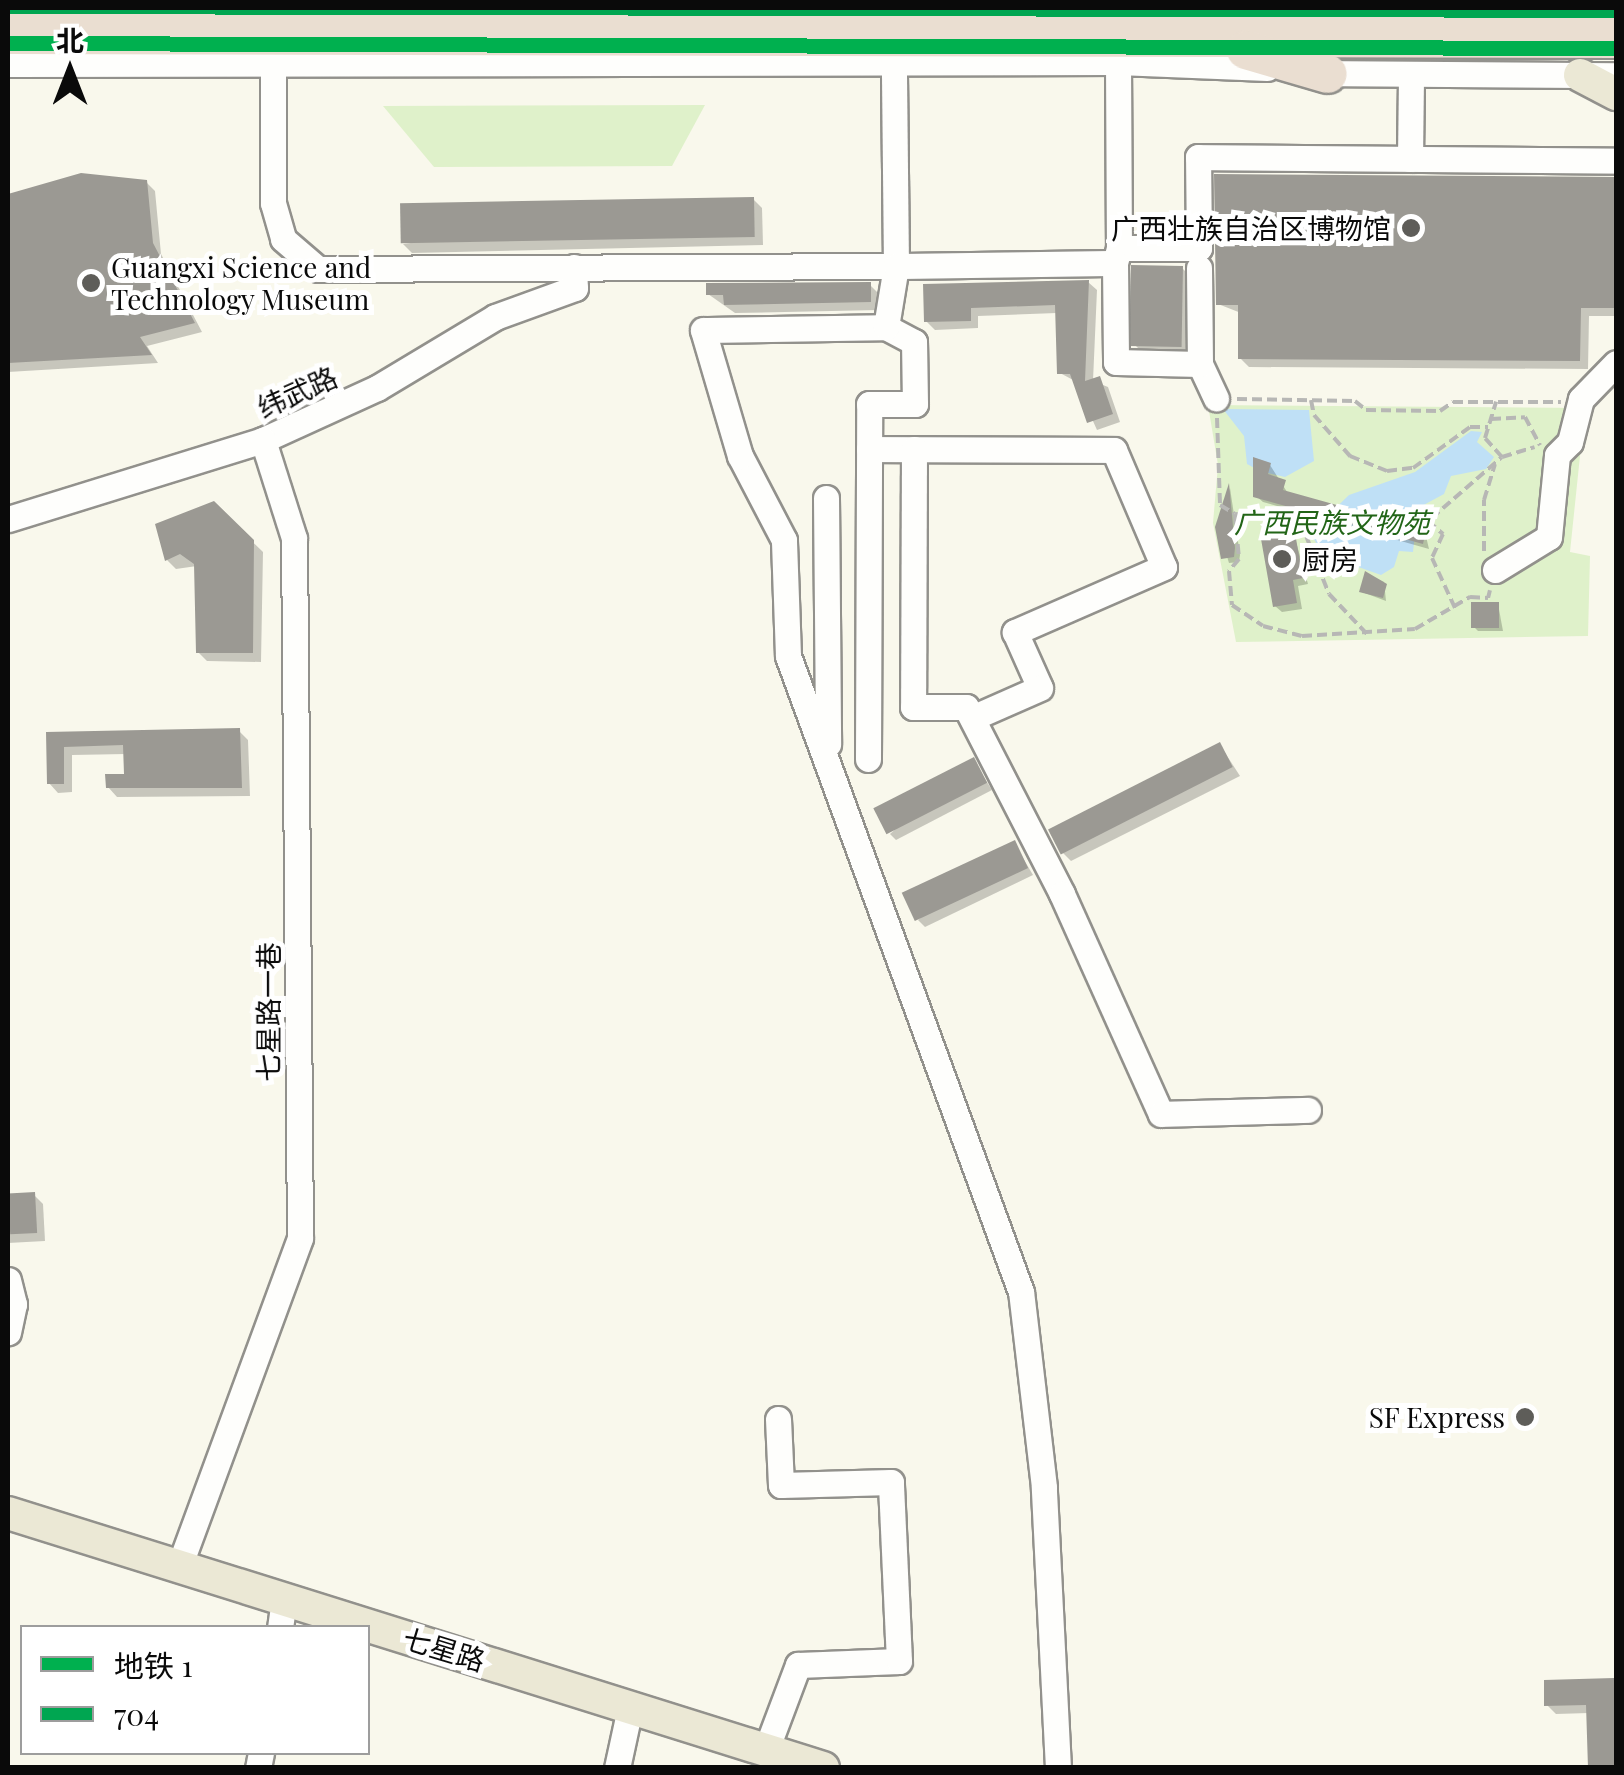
<!DOCTYPE html>
<html>
<head>
<meta charset="utf-8">
<style>
  body { margin:0 }
  #map { position:relative; width:1624px; height:1775px; overflow:hidden; background:#f9f8ec; font-family:"Playfair Display","Noto Sans SC",serif }
  div>[style] { position:absolute }
  [style*='--x'] { left:calc(var(--x)*1px); top:calc(var(--y)*1px); width:calc(var(--w)*1px); rotate:calc(var(--a)*1deg) }
  .green>* { inset:0; background:#dff1ca }
  .water>* { inset:0; background:#bfe0f6 }
  .shadow>* { inset:0; background:#0003 }
  .building>* { inset:0; background:#9b9993; transform-origin:0 0 }
  .path>* { height:4px; margin-top:-2px; transform-origin:0; background:repeating-linear-gradient(90deg,#b7b7b5 0 10px,transparent 0 15px) }
  .roads { filter:drop-shadow(2px 0 #92918c) drop-shadow(-2px 0 #92918c) drop-shadow(0 2px #92918c) drop-shadow(0 -2px #92918c) }
  .minor>* { height:25px; margin:-12.5px; padding:0 12.5px; transform-origin:12.5px; border-radius:12.5px; background:#fefefc }
  .major>* { height:32px; margin:-16px; padding:0 16px; transform-origin:16px; border-radius:16px; background:#ebe8d5 }
  .highway>* { height:38px; margin:-19px; padding:0 19px; transform-origin:19px; border-radius:19px; background:#eaded1 }
  .bus-1>* { height:12px; margin:-6px; padding:0 6px; transform-origin:6px; border-radius:6px; background:#00a651 }
  .metro-1>* { height:15px; margin:-7.5px; padding:0 7.5px; transform-origin:7.5px; border-radius:7.5px; background:#00b04f }
  .dots>* { width:28px; height:28px; translate:-50% -50%; box-sizing:border-box; border:5px solid #fff; border-radius:50% }
  span { translate:-50% -50%; white-space:nowrap; text-align:center; line-height:1.15; -webkit-text-stroke:10px #fff; paint-order:stroke }
  .poi-label { font-size:28px; color:#0a0a0a }
  .right { translate:-100% -50%; text-align:right }
  .left { translate:0 -50%; text-align:left }
  .street-label { font-size:28px; color:#0a0a0a }
  .park-label { font-size:28px; color:#226517; font-style:italic }
  .frame { position:absolute; inset:0; border:10px solid #0a0a0a; pointer-events:none }
  .legend { position:absolute; left:20px; top:1625px; width:350px; height:130px; box-sizing:border-box; background:#fff; border:2px solid #9d9d9d; margin:0; padding:12px 18px; list-style:none; font-size:30px; color:#0a0a0a }
  .legend li { display:flex; align-items:center; gap:20px; height:50px }
  .legend b { width:50px; border:2px solid #9d9d9d }
  .north { position:absolute; left:20px; top:20px; width:100px; height:100px; -webkit-text-stroke:8px #fff; paint-order:stroke; rotate:0deg; font-size:28px; font-weight:700; line-height:40px; text-align:center; color:#0a0a0a }
  .north::after { content:''; display:block; margin:auto; width:35px; height:45px; background:#0a0a0a; clip-path:polygon(50% 0,100% 100%,50% 72%,0 100%) }
</style>
</head>
<body>
<div id="map">
  <div class="green">
    <i style="clip-path:polygon(705px 105px,672px 166px,434px 167px,383px 106px)"></i>
    <i style="clip-path:polygon(1208px 405px,1585px 408px,1570px 552px,1590px 556px,1588px 636px,1236px 642px,1213px 523px,1218px 465px)"></i>
  </div>
  <div class="water">
    <i style="clip-path:polygon(1223px 409px,1309px 410px,1314px 461px,1285px 477px,1260px 471px,1247px 464px,1244px 436px)"></i>
    <i style="clip-path:polygon(1471px 431px,1482px 432px,1477px 442px,1494px 457px,1486px 469px,1451px 476px,1444px 494px,1418px 508px,1413px 552px,1399px 551px,1394px 567px,1381px 575px,1347px 563px,1329px 567px,1314px 539px,1317px 526px,1349px 495px,1415px 472px)"></i>
  </div>
  <div class="shadow">
    <i style="clip-path:polygon(82px 176px,146px 182px,155px 191px,161px 254px,202px 332px,147px 346px,158px 363px,8px 372px,8px 196px)"></i>
    <i style="clip-path:polygon(1217px 177px,1616px 179px,1616px 316px,1589px 316px,1588px 369px,1249px 367px,1240px 358px,1241px 313px,1218px 304px)"></i>
    <i style="clip-path:polygon(753px 199px,762px 208px,763px 245px,412px 253px,403px 244px)"></i>
    <i style="clip-path:polygon(1182px 268px,1191px 277px,1192px 355px,1144px 354px,1135px 345px)"></i>
    <i style="clip-path:polygon(1088px 282px,1097px 290px,1093px 381px,1108px 387px,1120px 422px,1097px 430px,1075px 381px,1060px 373px,1057px 313px,978px 316px,978px 328px,935px 330px,926px 321px,925px 287px)"></i>
    <i style="clip-path:polygon(870px 285px,879px 294px,879px 310px,735px 313px,708px 294px)"></i>
    <i style="clip-path:polygon(1270px 465px,1289px 495px,1425px 532px,1429px 549px,1263px 502px,1256px 496px)"></i>
    <i style="clip-path:polygon(1230px 488px,1240px 555px,1239px 562px,1229px 563px,1218px 527px)"></i>
    <i style="clip-path:polygon(213px 504px,263px 552px,261px 662px,207px 661px,198px 652px,197px 566px,176px 569px,167px 560px)"></i>
    <i style="clip-path:polygon(1294px 535px,1308px 584px,1298px 586px,1302px 609px,1282px 612px,1275px 606px)"></i>
    <i style="clip-path:polygon(1367px 574px,1384px 582px,1386px 601px,1362px 592px)"></i>
    <i style="clip-path:polygon(1498px 604px,1503px 631px,1478px 631px,1474px 627px)"></i>
    <i style="clip-path:polygon(239px 731px,248px 740px,250px 796px,117px 797px,108px 787px,126px 776px,126px 754px,72px 755px,72px 792px,58px 793px,49px 783px,48px 734px)"></i>
    <i style="clip-path:polygon(1220px 745px,1240px 776px,1071px 861px,1062px 852px)"></i>
    <i style="clip-path:polygon(973px 760px,992px 790px,896px 840px,890px 834px)"></i>
    <i style="clip-path:polygon(1014px 843px,1033px 875px,925px 927px,918px 920px)"></i>
    <i style="clip-path:polygon(34px 1195px,43px 1204px,45px 1241px,8px 1243px,8px 1196px)"></i>
    <i style="clip-path:polygon(1613px 1681px,1616px 1768px,1590px 1768px,1589px 1713px,1556px 1714px,1547px 1705px)"></i>
  </div>
  <div class="building">
    <i style="clip-path:polygon(81px 173px,147px 180px,153px 243px,195px 323px,140px 337px,152px 355px,8px 363px,8px 194px)"></i>
    <i style="clip-path:polygon(1214px 174px,1616px 177px,1616px 308px,1581px 308px,1580px 361px,1238px 359px,1238px 305px,1216px 305px)"></i>
    <i style="left:754px;top:197px;width:40px;height:354px;rotate:89deg"></i>
    <i style="left:1131px;top:265px;width:52px;height:81px;rotate:1deg"></i>
    <i style="clip-path:polygon(1089px 280px,1085px 381px,1100px 376px,1113px 414px,1087px 423px,1070px 374px,1057px 374px,1055px 305px,971px 308px,971px 321px,924px 322px,923px 284px)"></i>
    <i style="clip-path:polygon(871px 282px,871px 302px,724px 305px,723px 295px,706px 295px,706px 283px)"></i>
    <i style="clip-path:polygon(1253px 457px,1271px 463px,1268px 474px,1286px 480px,1283px 490px,1426px 530px,1423px 544px,1253px 497px)"></i>
    <i style="clip-path:polygon(1229px 483px,1235px 548px,1234px 557px,1221px 559px,1215px 527px)"></i>
    <i style="clip-path:polygon(214px 501px,254px 540px,253px 653px,196px 653px,194px 564px,180px 554px,165px 561px,155px 524px)"></i>
    <i style="clip-path:polygon(1295px 533px,1303px 578px,1293px 580px,1297px 603px,1273px 607px,1261px 539px)"></i>
    <i style="clip-path:polygon(1365px 571px,1387px 584px,1383px 598px,1359px 592px)"></i>
    <i style="left:1471px;top:602px;width:28px;height:26px"></i>
    <i style="clip-path:polygon(240px 728px,242px 788px,106px 788px,105px 774px,124px 774px,123px 745px,64px 747px,64px 784px,47px 784px,46px 732px)"></i>
    <i style="left:1220px;top:742px;width:28px;height:193px;rotate:63deg"></i>
    <i style="left:974px;top:757px;width:29px;height:113px;rotate:63deg"></i>
    <i style="left:1015px;top:840px;width:31px;height:125px;rotate:65deg"></i>
    <i style="left:35px;top:1192px;width:41px;height:27px;rotate:87deg"></i>
    <i style="clip-path:polygon(1614px 1678px,1616px 1768px,1588px 1768px,1586px 1705px,1544px 1706px,1544px 1680px)"></i>
  </div>
  <div class="path">
    <i style="--x:1237;--y:399;--w:118;--a:1"></i>
    <i style="--x:1355;--y:401;--w:14;--a:39"></i>
    <i style="--x:1366;--y:410;--w:74;--a:0.8"></i>
    <i style="--x:1440;--y:411;--w:16;--a:-35"></i>
    <i style="--x:1453;--y:402;--w:108;--a:0"></i>
    <i style="--x:1311;--y:400;--w:15;--a:79"></i>
    <i style="--x:1314;--y:415;--w:55;--a:48.7"></i>
    <i style="--x:1350;--y:456;--w:40;--a:22"></i>
    <i style="--x:1387;--y:471;--w:26;--a:-7"></i>
    <i style="--x:1413;--y:468;--w:70;--a:-35.7"></i>
    <i style="--x:1470;--y:427;--w:18;--a:0"></i>
    <i style="--x:1217;--y:418;--w:87;--a:88"></i>
    <i style="--x:1220;--y:505;--w:17;--a:31"></i>
    <i style="--x:1235;--y:514;--w:45;--a:84.9"></i>
    <i style="--x:1239;--y:559;--w:16;--a:130"></i>
    <i style="--x:1229;--y:571;--w:34;--a:85"></i>
    <i style="--x:1232;--y:605;--w:37;--a:34"></i>
    <i style="--x:1263;--y:626;--w:40;--a:14.4"></i>
    <i style="--x:1302;--y:636;--w:113;--a:-3.5"></i>
    <i style="--x:1415;--y:629;--w:64;--a:-30.2"></i>
    <i style="--x:1470;--y:597;--w:18;--a:3"></i>
    <i style="--x:1488;--y:598;--w:8;--a:-76"></i>
    <i style="--x:1491;--y:419;--w:34;--a:-3"></i>
    <i style="--x:1525;--y:417;--w:32;--a:62"></i>
    <i style="--x:1502;--y:457;--w:34;--a:-17"></i>
    <i style="--x:1235;--y:514;--w:67;--a:7.8"></i>
    <i style="--x:1301;--y:523;--w:76;--a:68.5"></i>
    <i style="--x:1329;--y:594;--w:55;--a:46.5"></i>
    <i style="--x:1428;--y:521;--w:20;--a:41"></i>
    <i style="--x:1443;--y:534;--w:26;--a:115"></i>
    <i style="--x:1432;--y:558;--w:55;--a:65.3"></i>
    <i style="--x:1420;--y:528;--w:108;--a:-40.9"></i>
    <i style="--x:1502;--y:457;--w:25;--a:-132"></i>
    <i style="--x:1485;--y:438;--w:38;--a:-73"></i>
    <i style="--x:1484;--y:551;--w:51;--a:-90"></i>
    <i style="--x:1484;--y:500;--w:37;--a:-73"></i>
  </div>
  <div class="roads">
    <div class="minor">
      <i style="--x:1118;--y:62;--w:186;--a:89.7"></i>
      <i style="--x:8;--y:64;--w:1110;--a:-0.1"></i>
      <i style="--x:1118;--y:62;--w:149;--a:2.3"></i>
      <i style="--x:273;--y:64;--w:139;--a:90"></i>
      <i style="--x:273;--y:203;--w:37;--a:74"></i>
      <i style="--x:283;--y:239;--w:46;--a:40.6"></i>
      <i style="--x:318;--y:269;--w:578;--a:-0.3"></i>
      <i style="--x:896;--y:266;--w:205;--a:-90.6"></i>
      <i style="--x:1311;--y:73;--w:305;--a:0.4"></i>
      <i style="--x:1410;--y:159;--w:84;--a:-89.3"></i>
      <i style="--x:1115;--y:263;--w:16;--a:-75"></i>
      <i style="--x:1119;--y:248;--w:80;--a:0"></i>
      <i style="--x:1199;--y:248;--w:91;--a:-90.6"></i>
      <i style="--x:1198;--y:157;--w:418;--a:0.5"></i>
      <i style="--x:1200;--y:364;--w:38;--a:65"></i>
      <i style="--x:869;--y:449;--w:245;--a:0.2"></i>
      <i style="--x:1114;--y:450;--w:127;--a:66.9"></i>
      <i style="--x:1164;--y:567;--w:163;--a:156.4"></i>
      <i style="--x:1015;--y:632;--w:61;--a:65.9"></i>
      <i style="--x:1040;--y:688;--w:74;--a:156.2"></i>
      <i style="--x:914;--y:449;--w:258;--a:90.2"></i>
      <i style="--x:913;--y:707;--w:53;--a:0"></i>
      <i style="--x:966;--y:707;--w:210;--a:62.8"></i>
      <i style="--x:1062;--y:894;--w:241;--a:65.8"></i>
      <i style="--x:1161;--y:1114;--w:147;--a:-1.6"></i>
      <i style="--x:826;--y:498;--w:246;--a:89.5"></i>
      <i style="--x:8;--y:519;--w:267;--a:-17.2"></i>
      <i style="--x:263;--y:440;--w:125;--a:-24.5"></i>
      <i style="--x:377;--y:388;--w:138;--a:-31"></i>
      <i style="--x:495;--y:317;--w:85;--a:-19.9"></i>
      <i style="--x:575;--y:288;--w:21;--a:-93"></i>
      <i style="--x:1495;--y:570;--w:63;--a:-31.4"></i>
      <i style="--x:1549;--y:537;--w:82;--a:-84.4"></i>
      <i style="--x:1557;--y:455;--w:18;--a:-45"></i>
      <i style="--x:1570;--y:442;--w:44;--a:-75.7"></i>
      <i style="--x:1581;--y:399;--w:50;--a:-45.8"></i>
      <i style="--x:868;--y:759;--w:355;--a:-89.8"></i>
      <i style="--x:869;--y:404;--w:46;--a:0"></i>
      <i style="--x:915;--y:404;--w:62;--a:-90.9"></i>
      <i style="--x:914;--y:342;--w:32;--a:-152"></i>
      <i style="--x:8;--y:1280;--w:25;--a:76"></i>
      <i style="--x:14;--y:1304;--w:29;--a:102"></i>
      <i style="--x:179;--y:1567;--w:351;--a:-69.8"></i>
      <i style="--x:300;--y:1238;--w:700;--a:-90.49"></i>
      <i style="--x:294;--y:538;--w:103;--a:-107.6"></i>
      <i style="--x:280;--y:1628;--w:29;--a:-82"></i>
      <i style="--x:766;--y:1750;--w:91;--a:-69.4"></i>
      <i style="--x:798;--y:1665;--w:101;--a:-2.3"></i>
      <i style="--x:899;--y:1661;--w:179;--a:-92.6"></i>
      <i style="--x:891;--y:1482;--w:110;--a:178.4"></i>
      <i style="--x:781;--y:1485;--w:66;--a:-92.6"></i>
      <i style="--x:258;--y:1768;--w:16;--a:-79"></i>
      <i style="--x:617;--y:1768;--w:61;--a:-77.8"></i>
      <i style="--x:1058;--y:1768;--w:281;--a:-92.9"></i>
      <i style="--x:1044;--y:1487;--w:196;--a:-96.7"></i>
      <i style="--x:1021;--y:1292;--w:677;--a:-110.12"></i>
      <i style="--x:788;--y:656;--w:116;--a:-92"></i>
      <i style="--x:784;--y:540;--w:95;--a:-117.6"></i>
      <i style="--x:740;--y:456;--w:131;--a:-106.4"></i>
      <i style="--x:703;--y:330;--w:183;--a:-0.9"></i>
      <i style="--x:886;--y:327;--w:62;--a:-80.7"></i>
      <i style="--x:896;--y:266;--w:219;--a:-0.8"></i>
      <i style="--x:1115;--y:263;--w:99;--a:89.4"></i>
      <i style="--x:1116;--y:362;--w:84;--a:1.4"></i>
      <i style="--x:1200;--y:364;--w:96;--a:-90.6"></i>
    </div>
    <div class="major">
      <i style="--x:1580;--y:75;--w:41;--a:27.8"></i>
      <i style="--x:8;--y:1513;--w:854;--a:17.37"></i>
    </div>
    <div class="highway">
      <i style="--x:8;--y:8;--w:1608;--a:0.14"></i>
      <i style="--x:8;--y:35;--w:1608;--a:0.14"></i>
      <i style="--x:1246;--y:50;--w:85;--a:16.3"></i>
    </div>
  </div>
  <div class="bus-1">
    <i style="--x:8;--y:8;--w:1608;--a:0.14"></i>
  </div>
  <div class="metro-1">
    <i style="--x:8;--y:43;--w:1608;--a:0.18"></i>
  </div>
  <div class="dots">
    <i style="left:1411px;top:228px;background:#5e5d59"></i>
    <i style="left:91px;top:283px;background:#5e5d59"></i>
    <i style="left:1282px;top:559px;background:#5e5d59"></i>
    <i style="left:1525px;top:1417px;background:#5e5d59"></i>
  </div>
  <div class="poi-label">
    <span class="right" style="left:1391px;top:228px">广西壮族自治区博物馆</span>
    <span class="left" style="left:111px;top:283px">Guangxi Science and<br>Technology Museum</span>
    <span class="left" style="left:1302px;top:559px">厨房</span>
    <span class="right" style="left:1505px;top:1417px">SF Express</span>
  </div>
  <div class="street-label">
    <span style="left:297px;top:392px;rotate:-24deg">纬武路</span>
    <span style="left:268px;top:1012px;rotate:-90deg">七星路一巷</span>
    <span style="left:444px;top:1649px;rotate:17deg">七星路</span>
  </div>
  <div class="park-label">
    <span style="left:1332px;top:522px">广西民族文物苑</span>
  </div>
  <div class="frame"></div>
  <ul class="legend">
  <li><b style="height:12px;background:#00b04f"></b>地铁 1</li>
  <li><b style="height:12px;background:#00a651"></b>704</li>
  </ul>
  <div class="north">北</div>
</div>
</body>
</html>
